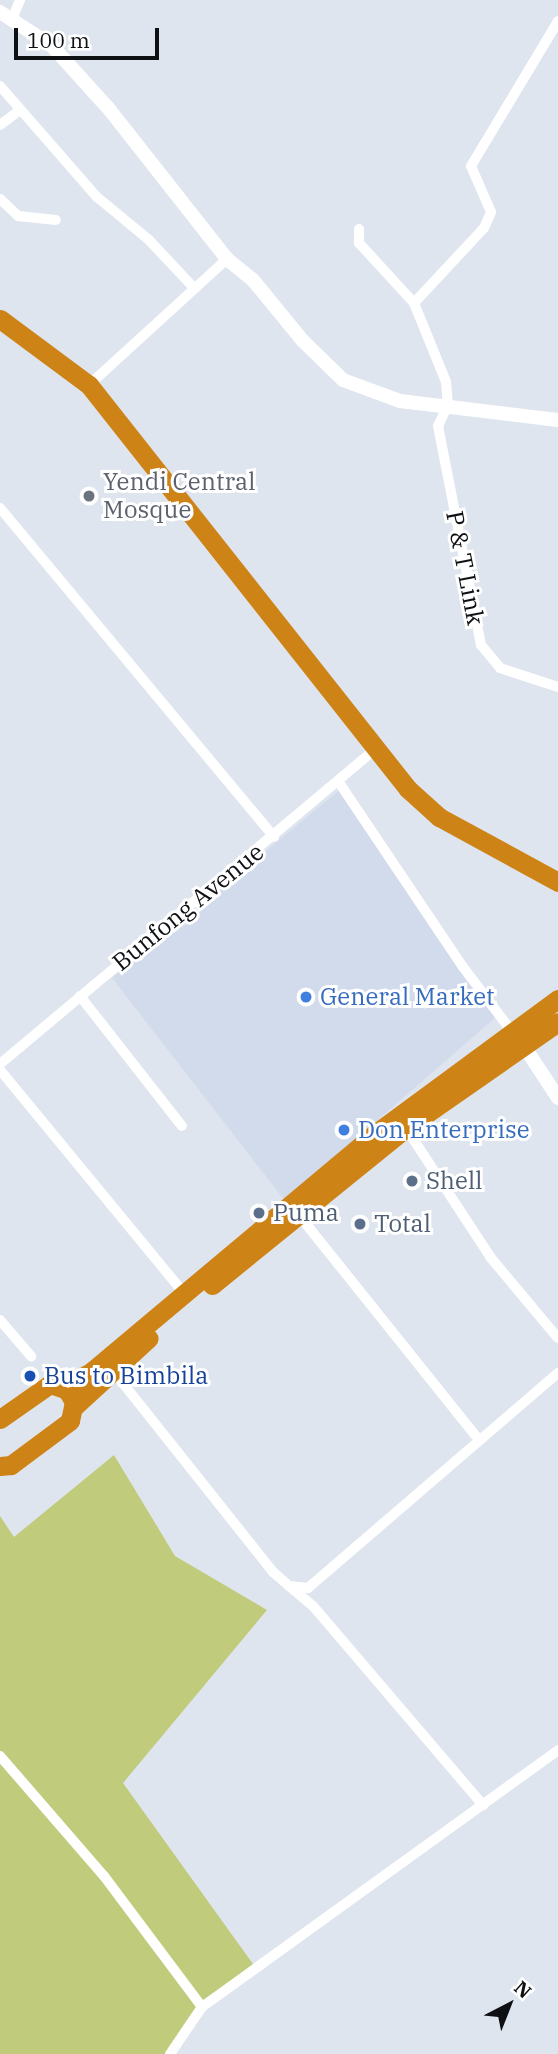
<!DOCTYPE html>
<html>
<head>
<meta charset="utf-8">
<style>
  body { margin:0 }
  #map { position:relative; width:558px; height:2054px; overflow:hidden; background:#dfe5ee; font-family:"IBM Plex Serif",serif }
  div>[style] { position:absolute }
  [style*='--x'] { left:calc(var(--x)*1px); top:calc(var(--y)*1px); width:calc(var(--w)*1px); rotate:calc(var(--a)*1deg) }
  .built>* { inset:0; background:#d2dbeb }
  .green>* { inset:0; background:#c0cc7c }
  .street>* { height:10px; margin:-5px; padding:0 5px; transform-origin:5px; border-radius:5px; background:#fff }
  .secondary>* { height:14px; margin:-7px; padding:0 7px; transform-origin:7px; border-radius:7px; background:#fff }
  .highway>* { height:19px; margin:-9.5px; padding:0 9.5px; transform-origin:9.5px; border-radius:9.5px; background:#ce8317 }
  .dots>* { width:19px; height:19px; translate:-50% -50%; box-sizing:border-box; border:4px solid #fff; border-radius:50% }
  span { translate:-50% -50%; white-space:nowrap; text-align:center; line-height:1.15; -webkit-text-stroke:6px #fff; paint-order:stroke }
  .worship-label { font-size:24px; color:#5b616d }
  .left { translate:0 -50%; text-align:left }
  .street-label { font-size:24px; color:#0e1013 }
  .shop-label { font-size:24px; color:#366cbe }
  .service-label { font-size:24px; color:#4e5e75 }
  .transit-label { font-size:24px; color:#164399 }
  .north { position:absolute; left:474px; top:1970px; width:70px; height:70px; -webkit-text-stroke:5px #fff; paint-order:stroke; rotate:42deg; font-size:19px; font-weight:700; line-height:28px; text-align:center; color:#0e1013 }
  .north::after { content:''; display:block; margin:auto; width:24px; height:32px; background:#0e1013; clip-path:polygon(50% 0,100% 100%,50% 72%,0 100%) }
  .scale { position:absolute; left:14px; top:28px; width:145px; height:32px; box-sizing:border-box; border:4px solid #0e1013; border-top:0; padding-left:9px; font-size:21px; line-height:24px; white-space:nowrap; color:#0e1013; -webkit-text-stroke:5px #fff; paint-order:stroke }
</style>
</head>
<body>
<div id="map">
  <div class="built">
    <i style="clip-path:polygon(343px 787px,497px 1016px,285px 1201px,112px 978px)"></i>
  </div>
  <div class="green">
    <i style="clip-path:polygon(114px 1455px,175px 1556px,267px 1610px,123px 1783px,253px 1964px,202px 2007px,167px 2054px,0 2054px,0 1516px,14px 1537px)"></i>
  </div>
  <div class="street">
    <i style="--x:12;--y:19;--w:21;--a:-67"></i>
    <i style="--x:0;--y:86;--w:147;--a:48.9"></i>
    <i style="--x:97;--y:197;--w:67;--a:39.6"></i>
    <i style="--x:149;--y:240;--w:66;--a:46.8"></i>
    <i style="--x:0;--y:125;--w:25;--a:-37"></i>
    <i style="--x:0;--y:199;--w:25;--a:43"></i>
    <i style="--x:18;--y:216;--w:38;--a:6"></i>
    <i style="--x:359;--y:229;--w:14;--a:90"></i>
    <i style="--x:359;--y:243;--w:81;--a:47.5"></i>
    <i style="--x:414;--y:303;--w:85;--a:67.9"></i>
    <i style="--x:446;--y:382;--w:22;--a:85"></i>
    <i style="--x:448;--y:404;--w:24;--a:114"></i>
    <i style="--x:438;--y:426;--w:223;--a:78.9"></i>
    <i style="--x:481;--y:645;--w:30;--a:50"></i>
    <i style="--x:500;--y:668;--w:61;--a:18.1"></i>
    <i style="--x:414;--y:303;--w:103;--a:-47"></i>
    <i style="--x:484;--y:228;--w:17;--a:-66"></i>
    <i style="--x:491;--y:212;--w:50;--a:-113.5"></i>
    <i style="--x:471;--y:166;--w:169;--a:-59"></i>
    <i style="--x:89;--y:385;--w:187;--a:-42.4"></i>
    <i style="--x:0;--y:508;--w:428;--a:50.2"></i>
    <i style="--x:338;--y:781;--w:224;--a:56.1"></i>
    <i style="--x:463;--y:967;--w:83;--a:52.9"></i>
    <i style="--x:80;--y:996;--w:165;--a:51.9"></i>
    <i style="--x:0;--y:1064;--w:490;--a:-40"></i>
    <i style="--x:0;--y:1070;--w:288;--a:50.5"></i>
    <i style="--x:406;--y:1128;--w:155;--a:56.8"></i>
    <i style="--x:491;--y:1258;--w:104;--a:50.1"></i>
    <i style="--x:298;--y:1214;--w:290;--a:51.3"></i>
    <i style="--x:0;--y:1320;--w:48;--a:49.3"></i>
    <i style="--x:114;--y:1372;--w:256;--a:51.5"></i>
    <i style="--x:273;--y:1572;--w:21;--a:41"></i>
    <i style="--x:289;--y:1586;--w:19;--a:6"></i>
    <i style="--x:308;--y:1588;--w:330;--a:-40.7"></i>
    <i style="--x:289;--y:1586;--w:31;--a:40"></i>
    <i style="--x:313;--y:1606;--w:262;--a:49.5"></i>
    <i style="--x:0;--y:1756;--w:159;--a:49.1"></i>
    <i style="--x:104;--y:1876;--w:164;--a:53.2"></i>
    <i style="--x:170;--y:2054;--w:57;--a:-55.8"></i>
    <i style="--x:202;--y:2007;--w:439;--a:-35.8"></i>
  </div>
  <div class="secondary">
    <i style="--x:0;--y:12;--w:62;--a:33.2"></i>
    <i style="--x:52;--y:46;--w:85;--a:47.9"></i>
    <i style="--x:109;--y:109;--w:191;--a:51.8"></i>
    <i style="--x:227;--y:259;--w:33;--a:39"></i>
    <i style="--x:253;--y:280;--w:79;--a:50.7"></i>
    <i style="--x:303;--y:341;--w:56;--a:44.3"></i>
    <i style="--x:343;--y:380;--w:61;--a:20.2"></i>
    <i style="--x:400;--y:401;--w:159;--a:6.9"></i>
    <i style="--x:524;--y:1046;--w:62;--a:56.8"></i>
  </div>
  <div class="highway">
    <i style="--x:0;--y:319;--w:111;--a:36.6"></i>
    <i style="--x:89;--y:385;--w:515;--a:51.71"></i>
    <i style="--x:408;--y:789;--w:42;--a:42.1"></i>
    <i style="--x:439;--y:817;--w:136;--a:28.6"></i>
    <i style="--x:212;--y:1285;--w:250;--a:-39"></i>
    <i style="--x:406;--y:1128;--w:185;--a:-34.9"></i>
    <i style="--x:63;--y:1388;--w:34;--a:-30"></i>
    <i style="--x:92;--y:1371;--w:366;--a:-40"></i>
    <i style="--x:372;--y:1136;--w:231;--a:-36.4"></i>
    <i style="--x:75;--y:1406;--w:100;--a:-42.6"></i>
    <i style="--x:0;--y:1419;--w:61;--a:-35"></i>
    <i style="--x:50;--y:1384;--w:18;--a:19"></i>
    <i style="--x:67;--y:1390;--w:14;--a:60"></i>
    <i style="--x:74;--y:1402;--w:19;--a:102"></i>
    <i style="--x:70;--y:1421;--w:74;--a:143.3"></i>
    <i style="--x:11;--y:1465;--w:11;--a:175"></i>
  </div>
  <div class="dots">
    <i style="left:89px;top:496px;background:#6b7280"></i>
    <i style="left:306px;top:997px;background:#3f7fe0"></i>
    <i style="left:344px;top:1130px;background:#3f7fe0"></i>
    <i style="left:412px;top:1181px;background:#5c6f8a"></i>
    <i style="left:259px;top:1213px;background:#5c6f8a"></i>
    <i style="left:360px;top:1224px;background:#5c6f8a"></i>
    <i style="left:30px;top:1376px;background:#1a4fb4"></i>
  </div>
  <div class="worship-label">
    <span class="left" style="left:103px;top:496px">Yendi Central<br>Mosque</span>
  </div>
  <div class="street-label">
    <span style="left:465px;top:568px;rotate:79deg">P &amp; T Link</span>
    <span style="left:188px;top:907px;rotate:-39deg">Bunfong Avenue</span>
  </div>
  <div class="shop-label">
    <span class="left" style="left:320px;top:997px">General Market</span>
    <span class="left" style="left:358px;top:1130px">Don Enterprise</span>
  </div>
  <div class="service-label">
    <span class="left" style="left:426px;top:1181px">Shell</span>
    <span class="left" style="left:273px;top:1213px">Puma</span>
    <span class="left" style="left:374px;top:1224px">Total</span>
  </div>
  <div class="transit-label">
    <span class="left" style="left:44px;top:1376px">Bus to Bimbila</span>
  </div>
  <div class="north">N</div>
  <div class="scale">100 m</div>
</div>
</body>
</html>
